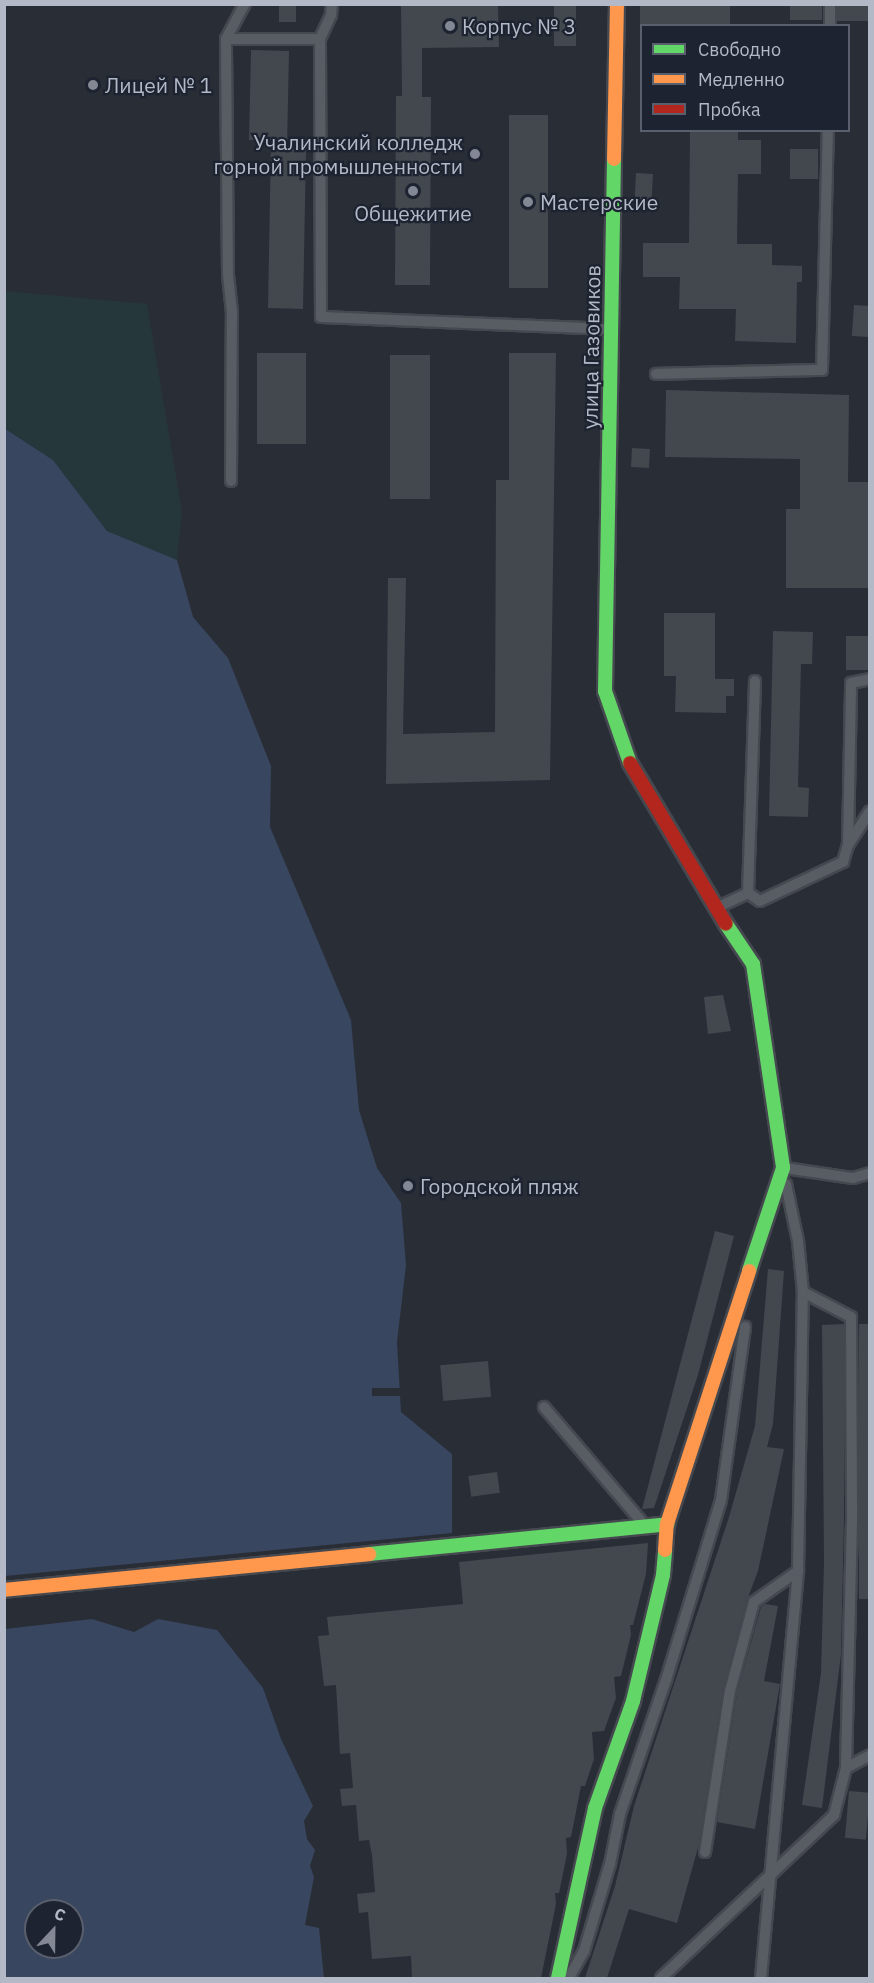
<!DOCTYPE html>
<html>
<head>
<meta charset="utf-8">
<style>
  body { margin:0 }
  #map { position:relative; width:874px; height:1983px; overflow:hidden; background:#292d36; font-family:"IBM Plex Sans",sans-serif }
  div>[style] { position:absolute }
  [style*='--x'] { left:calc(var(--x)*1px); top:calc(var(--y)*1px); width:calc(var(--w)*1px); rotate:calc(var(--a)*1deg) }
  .green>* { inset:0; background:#26373b }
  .water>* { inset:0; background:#38465f }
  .pier>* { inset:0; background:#292d36; transform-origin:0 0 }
  .building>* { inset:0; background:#43474e; transform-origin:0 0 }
  .roads { filter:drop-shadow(2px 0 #45484f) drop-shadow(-2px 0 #45484f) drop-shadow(0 2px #45484f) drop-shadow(0 -2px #45484f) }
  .lane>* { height:10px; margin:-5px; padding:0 5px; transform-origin:5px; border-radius:5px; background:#585c63 }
  .fast>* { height:14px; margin:-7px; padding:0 7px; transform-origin:7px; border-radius:7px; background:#63d668 }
  .slow>* { height:14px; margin:-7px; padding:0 7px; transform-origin:7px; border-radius:7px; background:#ff974d }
  .jam>* { height:14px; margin:-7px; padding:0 7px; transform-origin:7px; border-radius:7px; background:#b3261e }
  .dots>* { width:16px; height:16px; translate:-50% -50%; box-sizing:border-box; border:3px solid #1d2330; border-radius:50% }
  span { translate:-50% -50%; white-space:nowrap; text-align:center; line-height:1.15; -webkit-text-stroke:4.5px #1d2330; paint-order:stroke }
  .poi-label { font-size:21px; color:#b3b9c7 }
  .left { translate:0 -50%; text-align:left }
  .right { translate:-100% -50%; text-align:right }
  .street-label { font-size:21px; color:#b3b9c7 }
  .frame { position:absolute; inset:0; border:6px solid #b3b9c7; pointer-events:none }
  .legend { position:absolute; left:640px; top:24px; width:210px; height:108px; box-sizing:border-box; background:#1d2330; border:2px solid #595f6c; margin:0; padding:8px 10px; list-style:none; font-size:18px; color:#b3b9c7 }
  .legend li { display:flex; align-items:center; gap:12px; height:30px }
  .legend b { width:30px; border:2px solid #595f6c }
  .north { position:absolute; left:24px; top:1899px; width:60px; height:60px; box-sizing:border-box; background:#1d2330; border:2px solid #595f6c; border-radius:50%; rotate:22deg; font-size:16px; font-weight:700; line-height:24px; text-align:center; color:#b3b9c7 }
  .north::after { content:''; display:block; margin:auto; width:21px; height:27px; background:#838894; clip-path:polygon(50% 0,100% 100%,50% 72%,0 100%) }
</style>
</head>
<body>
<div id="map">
  <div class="green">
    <i style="clip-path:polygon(4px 291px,147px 304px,182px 512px,177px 560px,107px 531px,53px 460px,5px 428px)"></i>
  </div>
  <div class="water">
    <i style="clip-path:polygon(4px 428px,53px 460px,107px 531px,177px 560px,193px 617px,228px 658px,271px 766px,270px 827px,351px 1020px,359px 1110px,377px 1168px,401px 1203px,406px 1265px,397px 1342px,401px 1412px,452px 1454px,452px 1533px,5px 1576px)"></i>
    <i style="clip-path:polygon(evenodd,92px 1619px,134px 1632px,158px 1619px,217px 1630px,263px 1688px,281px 1739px,313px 1806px,304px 1821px,307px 1839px,315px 1850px,310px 1866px,314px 1877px,305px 1925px,319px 1928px,324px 1978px,5px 1978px,5px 1629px,92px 1619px,36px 1911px,72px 1911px,72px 1947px,36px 1947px,36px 1911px)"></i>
  </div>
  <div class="pier">
    <i style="left:403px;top:1388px;width:8px;height:31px;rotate:90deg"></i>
  </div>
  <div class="building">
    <i style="left:279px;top:4px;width:17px;height:18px"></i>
    <i style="clip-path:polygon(401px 4px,498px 4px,499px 47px,422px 48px,422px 97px,431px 97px,430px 285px,395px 285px,396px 96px,402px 96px)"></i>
    <i style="left:640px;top:4px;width:90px;height:22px"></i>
    <i style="left:790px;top:4px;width:32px;height:16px"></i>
    <i style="left:837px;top:4px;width:33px;height:17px"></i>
    <i style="left:554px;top:6px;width:22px;height:40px"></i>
    <i style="clip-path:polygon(251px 50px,289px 51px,287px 149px,306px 150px,303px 309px,268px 308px,271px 140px,249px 140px)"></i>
    <i style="left:509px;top:115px;width:39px;height:173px"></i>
    <i style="clip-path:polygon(690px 130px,738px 130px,738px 140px,761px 140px,761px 174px,738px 174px,737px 244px,772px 244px,772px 265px,802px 266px,802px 282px,797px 282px,796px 343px,735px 341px,736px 309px,679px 309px,680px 277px,643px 277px,643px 243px,689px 243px)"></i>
    <i style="left:790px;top:149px;width:28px;height:30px"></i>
    <i style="left:636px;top:173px;width:17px;height:31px;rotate:3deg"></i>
    <i style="left:854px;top:305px;width:16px;height:31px;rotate:4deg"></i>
    <i style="left:257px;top:353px;width:49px;height:91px"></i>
    <i style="clip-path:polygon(509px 353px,556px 353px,550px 780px,386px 784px,388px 578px,406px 578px,403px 734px,495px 732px,496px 480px,509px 480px)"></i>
    <i style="left:390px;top:355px;width:40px;height:144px"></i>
    <i style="clip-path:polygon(666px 390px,849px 395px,848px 482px,870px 482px,870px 588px,786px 588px,786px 509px,800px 509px,800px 459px,665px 457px)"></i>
    <i style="left:632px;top:448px;width:18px;height:19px;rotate:3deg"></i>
    <i style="clip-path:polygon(664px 613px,715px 613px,715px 679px,734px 679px,734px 696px,726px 696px,726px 713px,675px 712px,676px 676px,664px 676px)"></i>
    <i style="clip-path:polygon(773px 631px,813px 632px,812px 664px,801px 664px,798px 787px,809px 788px,808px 817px,769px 816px)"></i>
    <i style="left:846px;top:636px;width:24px;height:34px"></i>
    <i style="clip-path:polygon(723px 995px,731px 1031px,708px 1034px,704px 997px)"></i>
    <i style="clip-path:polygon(715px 1231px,734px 1236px,698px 1375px,654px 1508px,642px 1509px)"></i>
    <i style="clip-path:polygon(768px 1269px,784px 1271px,773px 1424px,767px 1447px,784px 1449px,758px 1571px,747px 1600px,723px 1689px,699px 1844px,677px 1923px,629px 1909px,607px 1978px,585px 1978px,615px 1886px,634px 1806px,729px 1517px,755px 1426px)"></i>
    <i style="clip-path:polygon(844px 1324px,844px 1521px,841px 1654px,822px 1808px,802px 1805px,821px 1673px,824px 1562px,822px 1325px)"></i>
    <i style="left:859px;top:1324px;width:11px;height:275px"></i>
    <i style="left:488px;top:1361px;width:36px;height:48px;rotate:85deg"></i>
    <i style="left:497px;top:1472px;width:21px;height:29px;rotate:82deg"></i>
    <i style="clip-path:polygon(648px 1543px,646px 1574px,633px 1625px,630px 1625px,631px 1635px,621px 1676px,614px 1677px,616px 1698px,604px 1731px,592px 1732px,594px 1759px,585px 1786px,581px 1786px,571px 1837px,566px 1838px,567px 1854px,559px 1893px,555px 1893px,556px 1904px,541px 1978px,412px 1978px,411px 1956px,372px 1959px,368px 1912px,359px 1913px,357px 1894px,375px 1892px,372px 1855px,369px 1840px,359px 1841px,356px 1805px,342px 1806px,340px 1789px,353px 1788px,350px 1753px,340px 1754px,336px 1685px,324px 1686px,318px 1636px,329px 1635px,327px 1617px,463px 1604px,459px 1562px)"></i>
    <i style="clip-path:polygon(765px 1604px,778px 1606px,764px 1681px,780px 1684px,755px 1829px,717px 1822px,737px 1693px,761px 1607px)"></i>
    <i style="left:849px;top:1791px;width:21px;height:47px;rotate:5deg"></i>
  </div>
  <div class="roads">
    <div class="lane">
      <i style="--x:332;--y:4;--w:11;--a:95"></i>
      <i style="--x:331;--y:15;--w:26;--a:115"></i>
      <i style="--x:320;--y:39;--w:278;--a:89.8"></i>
      <i style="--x:321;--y:317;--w:290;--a:2.4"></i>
      <i style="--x:830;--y:26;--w:22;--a:-90"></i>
      <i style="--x:226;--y:39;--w:94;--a:0"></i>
      <i style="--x:656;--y:374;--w:166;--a:-1.4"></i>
      <i style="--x:822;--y:370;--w:240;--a:-88.6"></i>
      <i style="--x:231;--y:481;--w:168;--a:-89.7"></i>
      <i style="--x:232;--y:313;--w:38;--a:-96"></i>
      <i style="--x:228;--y:275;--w:236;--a:-90.5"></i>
      <i style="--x:226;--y:39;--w:40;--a:-62"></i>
      <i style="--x:848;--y:845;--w:40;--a:-57.1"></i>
      <i style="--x:748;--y:893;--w:14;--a:34"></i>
      <i style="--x:760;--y:901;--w:92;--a:-25.2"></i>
      <i style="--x:843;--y:862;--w:18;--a:-74"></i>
      <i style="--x:848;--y:845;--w:162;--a:-88.9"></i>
      <i style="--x:851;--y:683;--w:19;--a:-12"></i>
      <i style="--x:716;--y:908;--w:35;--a:-25"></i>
      <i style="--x:748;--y:893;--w:212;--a:-88.1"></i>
      <i style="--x:785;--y:1168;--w:69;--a:8.4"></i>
      <i style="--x:853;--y:1178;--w:18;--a:-16"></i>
      <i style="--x:803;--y:1292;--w:54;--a:27.5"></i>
      <i style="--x:851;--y:1317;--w:204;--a:89.7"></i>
      <i style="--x:852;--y:1521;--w:247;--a:91.4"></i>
      <i style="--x:544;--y:1407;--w:150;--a:49.6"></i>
      <i style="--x:705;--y:1852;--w:163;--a:-81.2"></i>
      <i style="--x:730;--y:1691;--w:92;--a:-74.9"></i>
      <i style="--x:754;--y:1602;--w:54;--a:-35.2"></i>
      <i style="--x:570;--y:1976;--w:29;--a:-61"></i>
      <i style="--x:584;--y:1951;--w:91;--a:-73.4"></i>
      <i style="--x:610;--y:1864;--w:51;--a:-78.7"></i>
      <i style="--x:620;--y:1814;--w:142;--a:-71.1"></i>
      <i style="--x:666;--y:1680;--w:188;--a:-73"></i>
      <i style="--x:721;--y:1500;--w:175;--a:-82.1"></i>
      <i style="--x:661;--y:1978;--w:238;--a:-43.3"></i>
      <i style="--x:834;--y:1815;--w:49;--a:-75.7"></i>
      <i style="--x:846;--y:1768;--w:27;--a:-28"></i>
      <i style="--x:761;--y:1978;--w:409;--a:-84.8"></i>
      <i style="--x:798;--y:1571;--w:279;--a:-89"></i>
      <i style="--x:803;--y:1292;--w:51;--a:-95.6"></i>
      <i style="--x:798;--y:1241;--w:58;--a:-101.9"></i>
    </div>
    <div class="fast">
      <i style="--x:614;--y:159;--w:532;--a:90.97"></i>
      <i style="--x:605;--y:691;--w:76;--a:70.9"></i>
      <i style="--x:726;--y:924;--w:48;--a:56"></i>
      <i style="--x:753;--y:964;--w:206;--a:81.6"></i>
      <i style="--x:783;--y:1168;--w:108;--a:108.3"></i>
      <i style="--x:369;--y:1554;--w:300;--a:-5.7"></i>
      <i style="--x:558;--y:1978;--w:174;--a:-77.7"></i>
      <i style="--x:595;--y:1808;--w:114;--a:-70.4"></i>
      <i style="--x:633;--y:1701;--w:130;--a:-76.6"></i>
      <i style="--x:663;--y:1575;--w:25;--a:-85"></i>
    </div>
    <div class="slow">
      <i style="--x:614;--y:159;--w:155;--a:-88.9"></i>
      <i style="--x:665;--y:1550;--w:26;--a:-86"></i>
      <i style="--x:667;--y:1524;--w:266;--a:-72"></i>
      <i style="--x:4;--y:1590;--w:367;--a:-5.6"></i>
    </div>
    <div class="jam">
      <i style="--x:630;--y:763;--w:187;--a:59.2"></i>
    </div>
  </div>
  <div class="dots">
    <i style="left:450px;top:26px;background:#838894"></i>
    <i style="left:93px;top:85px;background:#838894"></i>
    <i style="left:475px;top:154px;background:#838894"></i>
    <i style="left:413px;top:191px;background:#838894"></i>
    <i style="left:528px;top:202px;background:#838894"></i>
    <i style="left:408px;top:1186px;background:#838894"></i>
  </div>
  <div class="poi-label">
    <span class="left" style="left:462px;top:26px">Корпус № 3</span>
    <span class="left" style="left:105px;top:85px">Лицей № 1</span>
    <span class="right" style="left:463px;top:154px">Учалинский колледж<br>горной промышленности</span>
    <span class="left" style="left:540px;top:202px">Мастерские</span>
    <span style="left:413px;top:213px">Общежитие</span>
    <span class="left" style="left:420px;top:1186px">Городской пляж</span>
  </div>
  <div class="street-label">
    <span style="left:591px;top:347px;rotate:-89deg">улица Газовиков</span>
  </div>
  <div class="frame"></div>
  <ul class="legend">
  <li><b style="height:8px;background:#63d668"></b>Свободно</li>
  <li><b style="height:8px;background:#ff974d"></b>Медленно</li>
  <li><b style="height:8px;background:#b3261e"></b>Пробка</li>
  </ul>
  <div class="north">С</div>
</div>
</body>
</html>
